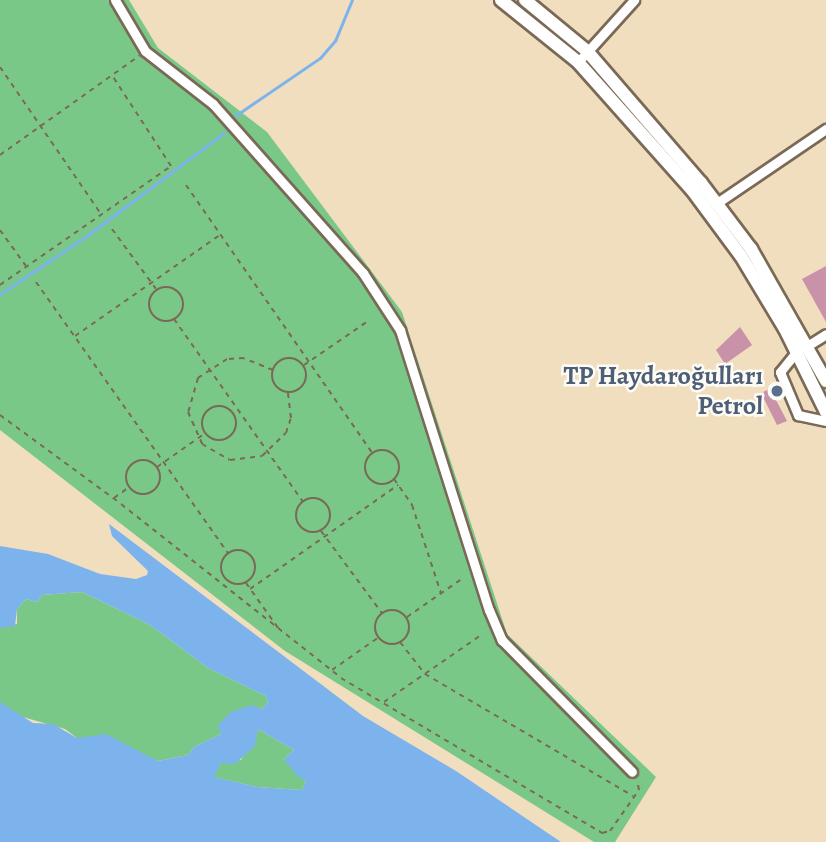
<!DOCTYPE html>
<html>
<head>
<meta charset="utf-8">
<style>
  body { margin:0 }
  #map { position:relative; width:826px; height:842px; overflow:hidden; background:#f0debe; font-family:Alegreya,serif }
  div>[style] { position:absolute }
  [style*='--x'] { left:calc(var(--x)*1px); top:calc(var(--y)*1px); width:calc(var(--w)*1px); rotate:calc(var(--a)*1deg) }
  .green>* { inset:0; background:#79c888 }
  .water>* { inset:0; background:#7db3ec }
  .stream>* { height:2.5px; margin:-1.25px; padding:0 1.25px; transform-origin:1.25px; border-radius:1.25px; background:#7db3ec }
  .building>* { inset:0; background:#c992a9 }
  .path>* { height:2px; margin-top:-1px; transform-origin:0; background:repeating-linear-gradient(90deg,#7a6956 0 5px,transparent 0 10px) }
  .path>.ring { margin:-1px; padding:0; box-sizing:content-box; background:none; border:2px solid #7a6956; border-radius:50% }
  .roads { filter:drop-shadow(2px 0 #7a6956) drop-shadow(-2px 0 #7a6956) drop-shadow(0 2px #7a6956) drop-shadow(0 -2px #7a6956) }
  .minor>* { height:9px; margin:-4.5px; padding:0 4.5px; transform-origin:4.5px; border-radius:4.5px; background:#fff }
  .major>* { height:12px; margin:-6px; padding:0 6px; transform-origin:6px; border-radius:6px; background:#fff }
  .dots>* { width:19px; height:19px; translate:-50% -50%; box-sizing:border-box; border:4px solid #fdfcf7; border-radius:50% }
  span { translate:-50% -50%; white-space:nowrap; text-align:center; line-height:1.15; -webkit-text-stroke:5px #fdfcf7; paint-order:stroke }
  .service-label { font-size:26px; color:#4e5e75; font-weight:700 }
  .right { translate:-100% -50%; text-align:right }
</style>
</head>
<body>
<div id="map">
  <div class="green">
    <i style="clip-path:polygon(0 0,129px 0,158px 48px,267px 132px,402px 312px,507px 634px,656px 777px,615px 842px,594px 842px,285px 651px,0 430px)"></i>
    <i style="clip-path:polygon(82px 592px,150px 625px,208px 668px,266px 696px,268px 703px,261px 709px,249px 706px,220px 723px,221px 734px,194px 747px,188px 755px,158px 761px,118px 743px,77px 738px,65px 729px,16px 715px,0 702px,0 628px,17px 624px,17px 609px,26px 599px,37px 602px,42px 595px)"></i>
    <i style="clip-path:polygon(258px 729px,294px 750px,284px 759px,306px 780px,302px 790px,257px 787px,213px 777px,221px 763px,241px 760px)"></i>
  </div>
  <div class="water">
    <i style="clip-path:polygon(evenodd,109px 524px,363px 716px,456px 771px,561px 842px,0 842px,0 702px,33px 723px,53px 724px,77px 738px,106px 734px,158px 761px,188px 755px,194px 747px,221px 734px,218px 725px,231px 712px,252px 705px,261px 709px,268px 703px,266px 696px,208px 668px,150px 625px,82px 592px,42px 595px,37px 602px,26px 599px,17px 609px,15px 626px,0 628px,0 546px,48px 554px,100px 574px,136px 579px,147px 575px,148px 571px,112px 536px,109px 524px,258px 729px,294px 750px,284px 759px,298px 777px,306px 780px,302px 790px,257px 787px,214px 777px,221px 763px,235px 764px,255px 746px,258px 729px)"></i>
  </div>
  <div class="stream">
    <i style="--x:235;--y:116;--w:103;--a:-34.3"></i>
    <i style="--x:320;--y:58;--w:23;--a:-49"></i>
    <i style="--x:335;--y:41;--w:44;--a:-67.5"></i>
    <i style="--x:0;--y:294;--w:106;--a:-33.8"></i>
    <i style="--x:88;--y:235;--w:170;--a:-36.9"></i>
  </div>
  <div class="building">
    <i style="clip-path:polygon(826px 266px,826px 322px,802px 279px)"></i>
    <i style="clip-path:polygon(740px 327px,752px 345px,725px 364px,716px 350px)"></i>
    <i style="clip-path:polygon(778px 385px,782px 395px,775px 398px,787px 421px,777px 425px,761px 393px)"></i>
  </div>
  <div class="path">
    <i style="--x:0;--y:67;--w:178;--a:55.5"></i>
    <i style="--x:0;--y:155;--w:171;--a:-35.5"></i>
    <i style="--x:186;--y:185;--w:326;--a:55.2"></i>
    <i style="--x:112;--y:229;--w:74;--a:53.7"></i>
    <i style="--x:0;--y:230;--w:44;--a:54.2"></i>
    <i style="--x:36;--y:282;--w:332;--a:54.7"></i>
    <i style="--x:0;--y:285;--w:208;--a:-34.8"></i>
    <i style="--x:171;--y:166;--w:108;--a:-123"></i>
    <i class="ring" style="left:149px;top:287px;width:32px;height:32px"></i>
    <i style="--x:174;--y:319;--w:224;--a:54.8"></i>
    <i style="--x:75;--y:336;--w:177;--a:-34.9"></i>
    <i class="ring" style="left:272px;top:358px;width:32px;height:32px"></i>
    <i style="--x:304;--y:365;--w:78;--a:-34.5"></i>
    <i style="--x:273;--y:370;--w:31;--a:-158"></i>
    <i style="--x:244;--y:358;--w:17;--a:177"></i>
    <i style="--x:227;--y:359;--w:35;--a:147"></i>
    <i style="--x:198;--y:378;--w:35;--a:106"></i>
    <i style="--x:188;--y:412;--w:35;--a:66"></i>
    <i style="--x:202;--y:444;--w:32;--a:30"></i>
    <i style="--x:230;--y:460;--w:32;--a:-7"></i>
    <i style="--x:262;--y:456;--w:33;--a:-44"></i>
    <i style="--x:286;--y:433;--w:16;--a:-72"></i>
    <i style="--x:291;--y:418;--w:26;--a:-97"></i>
    <i class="ring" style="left:202px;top:406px;width:32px;height:32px"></i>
    <i style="--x:0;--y:415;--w:150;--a:36.3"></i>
    <i style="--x:121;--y:504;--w:280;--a:38.3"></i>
    <i style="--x:341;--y:678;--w:304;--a:30.7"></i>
    <i style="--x:602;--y:833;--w:8;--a:-14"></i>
    <i style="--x:610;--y:831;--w:50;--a:-54.7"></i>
    <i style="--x:639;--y:790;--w:10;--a:-101"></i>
    <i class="ring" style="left:365px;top:450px;width:32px;height:32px"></i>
    <i class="ring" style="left:126px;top:460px;width:32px;height:32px"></i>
    <i style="--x:157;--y:467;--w:57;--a:-35.1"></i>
    <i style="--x:394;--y:479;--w:32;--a:55"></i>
    <i style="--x:412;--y:505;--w:93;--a:71.8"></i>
    <i style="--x:114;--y:498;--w:19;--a:-36"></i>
    <i class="ring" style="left:296px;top:498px;width:32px;height:32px"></i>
    <i style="--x:321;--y:531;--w:102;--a:53.4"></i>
    <i class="ring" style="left:221px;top:550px;width:32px;height:32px"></i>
    <i style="--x:246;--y:583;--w:60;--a:54.5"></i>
    <i style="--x:250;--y:589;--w:181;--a:-35.1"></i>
    <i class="ring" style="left:375px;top:610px;width:32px;height:32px"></i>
    <i style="--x:407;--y:617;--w:65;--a:-34.9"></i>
    <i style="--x:400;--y:642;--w:41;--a:52"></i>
    <i style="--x:425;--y:674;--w:241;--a:30.4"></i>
    <i style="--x:332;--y:670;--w:57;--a:-35.1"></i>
    <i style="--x:384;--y:702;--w:118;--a:-34.6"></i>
  </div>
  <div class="roads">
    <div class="minor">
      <i style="--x:115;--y:0;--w:59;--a:59.5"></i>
      <i style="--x:145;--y:51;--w:86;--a:37.9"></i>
      <i style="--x:213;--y:104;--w:226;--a:48.4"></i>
      <i style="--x:363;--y:273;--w:68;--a:57"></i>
      <i style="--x:400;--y:330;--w:294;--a:72.4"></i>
      <i style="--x:489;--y:610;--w:33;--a:67"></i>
      <i style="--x:502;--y:640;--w:185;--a:45.4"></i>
      <i style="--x:578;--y:62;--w:84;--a:-47.9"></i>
      <i style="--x:717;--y:203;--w:132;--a:-34.2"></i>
      <i style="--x:807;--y:346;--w:22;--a:-32"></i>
      <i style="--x:797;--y:351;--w:27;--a:129"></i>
      <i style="--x:780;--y:372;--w:47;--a:67.3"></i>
      <i style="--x:798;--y:415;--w:29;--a:12"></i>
    </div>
    <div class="major">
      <i style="--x:501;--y:0;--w:99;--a:38.8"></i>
      <i style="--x:578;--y:62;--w:171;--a:48.3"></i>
      <i style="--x:692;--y:190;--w:82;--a:53.4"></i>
      <i style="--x:741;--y:256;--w:85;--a:58.9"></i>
      <i style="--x:785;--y:329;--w:93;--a:63.7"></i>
      <i style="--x:525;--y:0;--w:80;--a:39.4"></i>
      <i style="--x:587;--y:51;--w:174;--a:49.2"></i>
      <i style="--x:701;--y:183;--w:83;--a:52.9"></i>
      <i style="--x:751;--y:249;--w:152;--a:60.4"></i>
    </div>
  </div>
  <div class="dots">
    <i style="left:777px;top:391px;background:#5c6f8a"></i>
  </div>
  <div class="service-label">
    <span class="right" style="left:763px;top:391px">TP Haydaroğulları<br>Petrol</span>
  </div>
</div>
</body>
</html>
